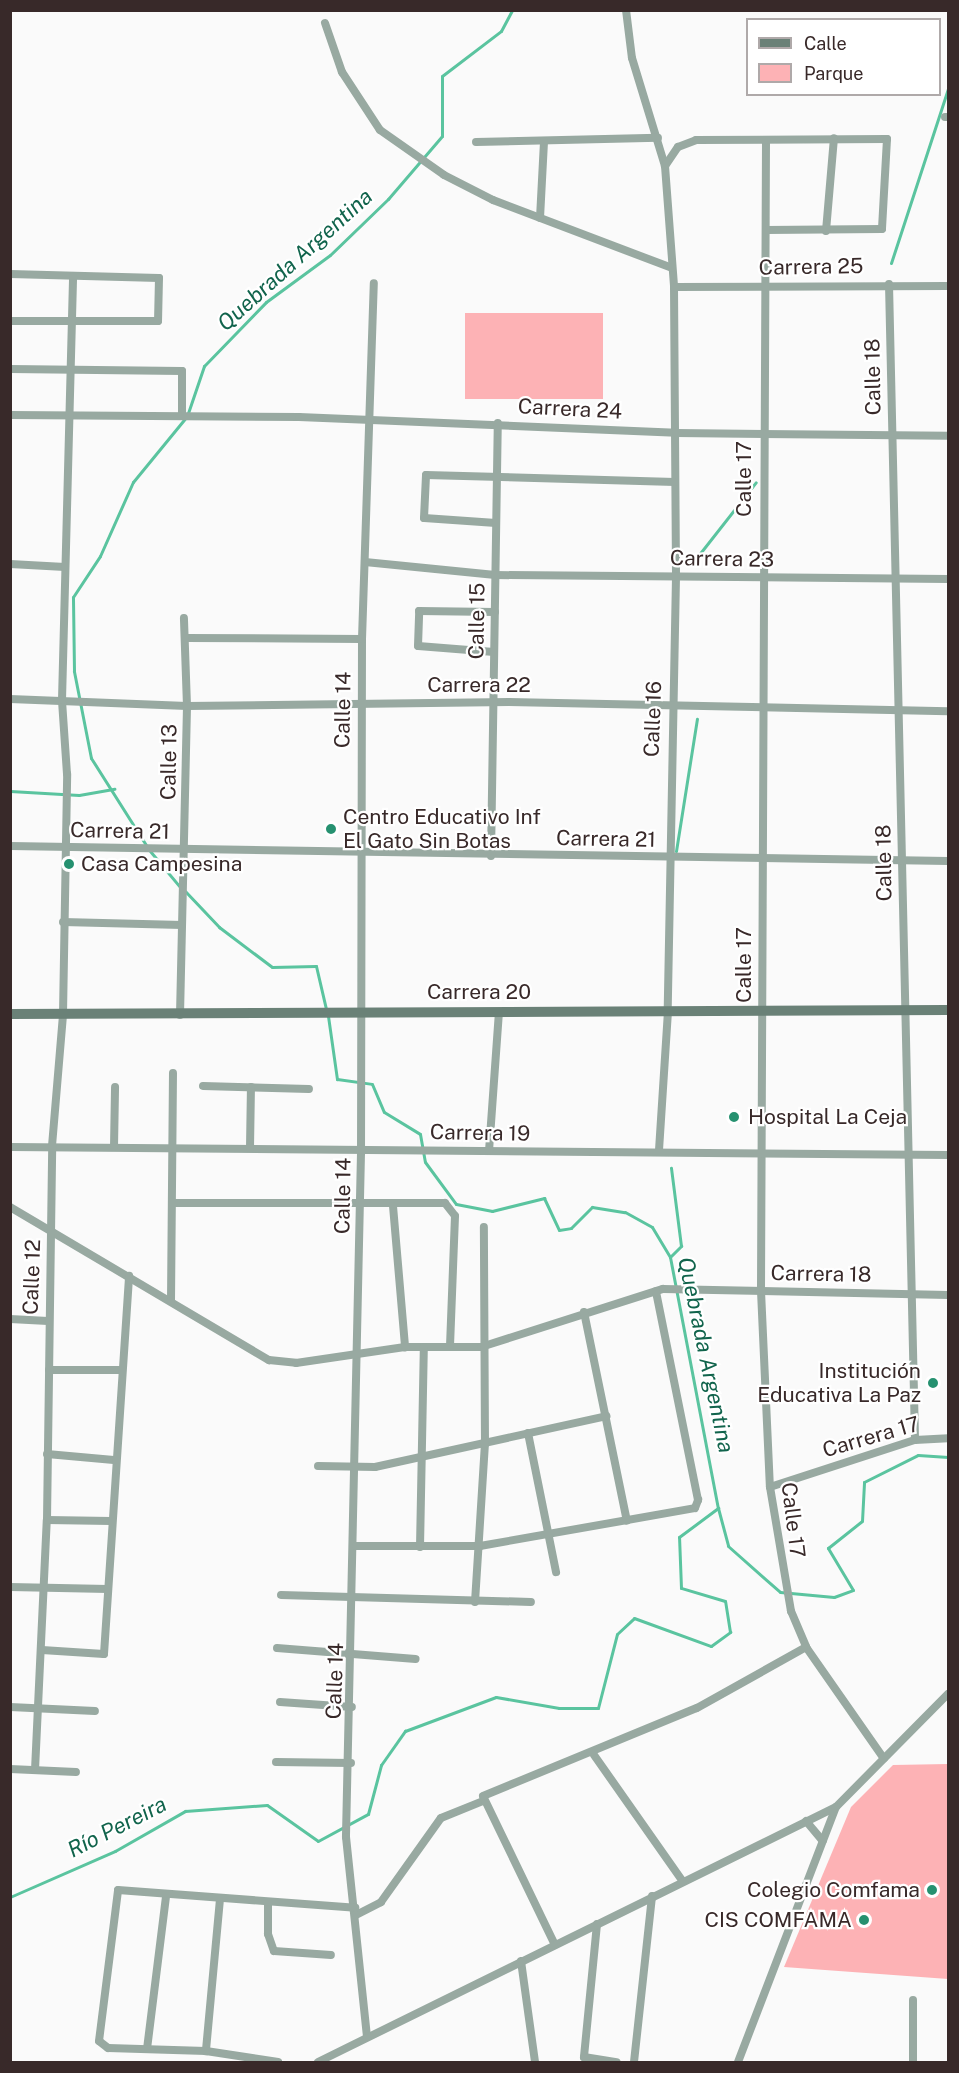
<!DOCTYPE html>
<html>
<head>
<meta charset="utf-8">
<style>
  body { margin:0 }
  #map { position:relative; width:959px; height:2073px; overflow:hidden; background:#fafafa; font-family:"Public Sans",sans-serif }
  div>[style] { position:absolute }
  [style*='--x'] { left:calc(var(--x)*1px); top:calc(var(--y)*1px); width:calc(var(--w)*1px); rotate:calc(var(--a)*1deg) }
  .green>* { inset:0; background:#fdb2b5; transform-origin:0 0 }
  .stream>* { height:3px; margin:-1.5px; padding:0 1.5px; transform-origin:1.5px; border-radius:1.5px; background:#5ac49f }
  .minor>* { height:8px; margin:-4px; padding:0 4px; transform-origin:4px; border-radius:4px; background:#98a9a1 }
  .secondary>* { height:10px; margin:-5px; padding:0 5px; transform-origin:5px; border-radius:5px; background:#6a8177 }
  .dots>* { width:16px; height:16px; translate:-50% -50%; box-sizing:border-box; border:3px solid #fff; border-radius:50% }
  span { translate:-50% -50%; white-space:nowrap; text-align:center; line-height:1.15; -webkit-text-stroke:4.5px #fff; paint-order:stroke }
  .street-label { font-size:21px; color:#382929 }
  .poi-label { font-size:21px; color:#382929 }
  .left { translate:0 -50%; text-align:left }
  .right { translate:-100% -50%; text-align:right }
  .water-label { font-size:22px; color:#11644c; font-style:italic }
  .frame { position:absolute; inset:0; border:12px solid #382929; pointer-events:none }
  .legend { position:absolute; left:746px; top:18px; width:195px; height:78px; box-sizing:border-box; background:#fff; border:2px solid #afa9a9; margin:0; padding:8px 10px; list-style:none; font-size:18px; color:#382929 }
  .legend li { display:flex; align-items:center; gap:12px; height:30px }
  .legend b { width:30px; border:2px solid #afa9a9 }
</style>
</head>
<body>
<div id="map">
  <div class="green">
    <i style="left:465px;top:313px;width:138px;height:86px"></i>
    <i style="clip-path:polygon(948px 1764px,948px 1979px,784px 1967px,851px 1807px,893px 1765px)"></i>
  </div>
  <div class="stream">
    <i style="--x:891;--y:263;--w:183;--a:-71.9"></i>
    <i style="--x:694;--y:561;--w:100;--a:-51.9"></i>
    <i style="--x:10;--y:791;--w:69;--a:3.3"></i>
    <i style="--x:79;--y:795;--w:36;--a:-10"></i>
    <i style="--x:146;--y:845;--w:103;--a:-122.3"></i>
    <i style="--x:91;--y:758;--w:89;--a:-101.1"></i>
    <i style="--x:74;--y:671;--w:74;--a:-90.8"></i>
    <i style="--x:73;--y:597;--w:49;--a:-56.6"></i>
    <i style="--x:100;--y:556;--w:81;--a:-66"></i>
    <i style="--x:133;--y:482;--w:85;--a:-50.7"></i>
    <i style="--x:187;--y:416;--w:53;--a:-71.2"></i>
    <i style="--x:204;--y:366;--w:89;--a:-45.9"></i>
    <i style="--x:266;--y:302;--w:79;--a:-36.3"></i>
    <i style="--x:330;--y:255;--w:81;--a:-44"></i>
    <i style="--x:388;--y:199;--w:83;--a:-49.4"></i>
    <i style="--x:442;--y:136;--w:60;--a:-90"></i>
    <i style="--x:442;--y:76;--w:74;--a:-37.3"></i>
    <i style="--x:501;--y:31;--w:24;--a:-62"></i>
    <i style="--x:150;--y:851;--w:47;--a:50.2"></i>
    <i style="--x:676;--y:851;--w:134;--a:-81"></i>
    <i style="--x:185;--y:891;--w:50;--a:46.6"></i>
    <i style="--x:219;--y:927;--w:66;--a:37"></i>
    <i style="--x:272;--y:967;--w:44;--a:-1.3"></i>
    <i style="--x:316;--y:966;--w:44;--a:76.9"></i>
    <i style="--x:328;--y:1016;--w:64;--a:81.9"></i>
    <i style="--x:337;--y:1079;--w:35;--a:8"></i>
    <i style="--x:372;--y:1084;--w:30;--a:67"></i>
    <i style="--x:384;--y:1112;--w:42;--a:31.4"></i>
    <i style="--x:420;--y:1134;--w:28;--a:80"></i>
    <i style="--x:425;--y:1162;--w:52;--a:53.6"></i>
    <i style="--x:456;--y:1204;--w:37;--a:11"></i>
    <i style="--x:492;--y:1211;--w:54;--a:-14"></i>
    <i style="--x:544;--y:1198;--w:35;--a:65"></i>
    <i style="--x:559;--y:1230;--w:12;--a:-9"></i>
    <i style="--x:571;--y:1228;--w:30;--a:-45"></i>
    <i style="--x:592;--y:1207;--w:33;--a:9"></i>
    <i style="--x:625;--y:1212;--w:31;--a:29"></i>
    <i style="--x:652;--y:1227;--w:35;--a:59"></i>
    <i style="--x:670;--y:1257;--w:256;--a:79.2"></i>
    <i style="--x:670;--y:1257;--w:16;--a:-45"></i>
    <i style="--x:681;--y:1246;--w:79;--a:-97.3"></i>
    <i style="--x:10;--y:1897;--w:115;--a:-23.7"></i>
    <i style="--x:115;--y:1851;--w:81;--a:-29.7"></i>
    <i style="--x:185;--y:1811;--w:82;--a:-4.2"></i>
    <i style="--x:267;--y:1805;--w:62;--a:35.2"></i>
    <i style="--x:318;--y:1841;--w:57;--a:-28.4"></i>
    <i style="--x:368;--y:1814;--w:51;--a:-75.1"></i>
    <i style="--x:381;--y:1765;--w:42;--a:-54.8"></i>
    <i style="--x:405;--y:1731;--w:97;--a:-20.5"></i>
    <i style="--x:496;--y:1697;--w:64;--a:9.9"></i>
    <i style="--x:559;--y:1708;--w:39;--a:0"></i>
    <i style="--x:598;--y:1708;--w:76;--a:-75.6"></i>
    <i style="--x:617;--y:1634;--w:23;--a:-43"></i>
    <i style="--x:634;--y:1618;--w:82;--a:20"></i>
    <i style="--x:711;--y:1646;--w:24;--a:-36"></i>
    <i style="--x:730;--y:1632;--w:31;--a:-99"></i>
    <i style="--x:725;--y:1601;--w:46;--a:-163.5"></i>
    <i style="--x:681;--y:1588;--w:51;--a:-92.2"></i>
    <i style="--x:679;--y:1537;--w:49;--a:-36.6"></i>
    <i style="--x:718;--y:1508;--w:39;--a:75"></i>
    <i style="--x:728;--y:1546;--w:69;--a:41.5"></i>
    <i style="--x:780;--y:1592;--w:54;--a:5.3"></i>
    <i style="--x:834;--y:1597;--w:20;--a:-20"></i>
    <i style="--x:853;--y:1590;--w:49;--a:-120.8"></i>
    <i style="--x:828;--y:1548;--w:43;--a:-38.5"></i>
    <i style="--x:862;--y:1521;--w:39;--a:-87"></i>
    <i style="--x:864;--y:1482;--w:60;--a:-26.6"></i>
    <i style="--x:918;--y:1455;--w:30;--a:4"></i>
  </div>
  <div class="minor">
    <i style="--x:626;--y:10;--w:48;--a:82.9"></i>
    <i style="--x:632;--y:58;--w:113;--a:73"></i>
    <i style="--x:665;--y:166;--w:121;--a:85.7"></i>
    <i style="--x:674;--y:287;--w:290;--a:89.6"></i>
    <i style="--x:676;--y:577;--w:434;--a:91.1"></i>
    <i style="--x:668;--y:1011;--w:141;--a:93.7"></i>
    <i style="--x:325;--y:23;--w:52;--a:70.9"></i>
    <i style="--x:342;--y:72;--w:69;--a:56.8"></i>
    <i style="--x:380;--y:130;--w:78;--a:35.1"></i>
    <i style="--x:444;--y:175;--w:55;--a:27"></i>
    <i style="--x:493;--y:200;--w:191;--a:20.8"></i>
    <i style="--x:945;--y:117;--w:3;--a:0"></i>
    <i style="--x:476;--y:142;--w:182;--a:-1.3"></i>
    <i style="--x:766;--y:142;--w:1149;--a:90.25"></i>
    <i style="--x:761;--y:1291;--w:196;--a:87.4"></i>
    <i style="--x:770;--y:1487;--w:126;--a:80.4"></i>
    <i style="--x:791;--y:1611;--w:39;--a:67"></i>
    <i style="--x:806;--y:1647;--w:136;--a:55.1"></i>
    <i style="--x:665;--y:166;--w:23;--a:-56"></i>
    <i style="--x:678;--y:147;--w:19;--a:-21"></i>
    <i style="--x:696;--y:140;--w:191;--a:-0.3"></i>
    <i style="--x:887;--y:139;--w:90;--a:93.2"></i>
    <i style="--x:882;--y:229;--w:116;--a:179.5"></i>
    <i style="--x:540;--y:218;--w:77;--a:-87"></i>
    <i style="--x:826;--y:231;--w:93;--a:-85.1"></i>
    <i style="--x:10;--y:274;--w:149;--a:1.5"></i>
    <i style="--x:159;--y:278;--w:43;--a:91.3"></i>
    <i style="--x:158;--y:321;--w:148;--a:180"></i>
    <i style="--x:889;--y:284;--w:1156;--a:88.71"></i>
    <i style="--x:674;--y:287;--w:274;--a:-0.2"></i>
    <i style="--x:10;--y:369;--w:172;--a:0.7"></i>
    <i style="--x:182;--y:371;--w:45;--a:90"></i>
    <i style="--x:10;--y:415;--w:289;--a:0.4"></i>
    <i style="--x:299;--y:417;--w:377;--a:2.4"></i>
    <i style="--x:676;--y:433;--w:272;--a:0.6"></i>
    <i style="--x:496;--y:523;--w:72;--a:-176"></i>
    <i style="--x:424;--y:518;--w:43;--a:-87.3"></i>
    <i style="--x:426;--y:475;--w:249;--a:1.6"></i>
    <i style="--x:365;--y:562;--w:131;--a:5.7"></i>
    <i style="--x:495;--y:575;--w:453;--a:0.5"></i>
    <i style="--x:10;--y:564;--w:55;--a:3.1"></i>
    <i style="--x:185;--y:638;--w:177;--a:0.3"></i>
    <i style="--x:362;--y:639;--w:514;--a:90.11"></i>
    <i style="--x:361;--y:1153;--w:684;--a:91.26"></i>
    <i style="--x:346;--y:1837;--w:200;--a:84"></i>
    <i style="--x:362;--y:639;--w:356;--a:-88.1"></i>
    <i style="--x:494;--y:652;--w:76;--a:-175.5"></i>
    <i style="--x:418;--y:646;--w:35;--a:-88"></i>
    <i style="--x:419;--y:611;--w:76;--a:0.8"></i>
    <i style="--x:10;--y:699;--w:177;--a:2.3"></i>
    <i style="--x:187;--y:706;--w:322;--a:-0.7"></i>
    <i style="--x:509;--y:702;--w:439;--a:1.2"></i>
    <i style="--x:10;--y:846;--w:938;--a:0.92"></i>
    <i style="--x:491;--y:856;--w:433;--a:-89.1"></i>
    <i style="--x:63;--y:922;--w:119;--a:1.4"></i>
    <i style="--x:180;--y:1015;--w:309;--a:-88.7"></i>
    <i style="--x:187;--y:706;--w:88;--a:-92"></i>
    <i style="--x:203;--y:1086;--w:106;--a:1.6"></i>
    <i style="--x:10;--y:1147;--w:938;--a:0.49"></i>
    <i style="--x:114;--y:1147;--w:60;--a:-89"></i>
    <i style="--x:250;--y:1148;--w:61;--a:-89.1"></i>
    <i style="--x:489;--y:1151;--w:139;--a:-85.9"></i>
    <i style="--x:172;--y:1203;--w:273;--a:0"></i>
    <i style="--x:445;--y:1203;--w:16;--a:52"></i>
    <i style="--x:455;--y:1216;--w:131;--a:92.2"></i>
    <i style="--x:393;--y:1206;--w:142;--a:85.1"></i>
    <i style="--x:10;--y:1207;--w:301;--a:30.6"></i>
    <i style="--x:269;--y:1360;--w:27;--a:6"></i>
    <i style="--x:296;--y:1363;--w:110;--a:-8.4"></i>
    <i style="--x:405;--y:1347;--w:76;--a:0"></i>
    <i style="--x:481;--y:1347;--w:191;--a:-17.7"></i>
    <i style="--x:663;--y:1289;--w:285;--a:1.2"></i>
    <i style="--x:171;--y:1301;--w:228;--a:-89.5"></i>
    <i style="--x:584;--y:1312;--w:213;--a:78.4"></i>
    <i style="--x:10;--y:1319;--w:38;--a:3"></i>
    <i style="--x:49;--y:1370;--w:70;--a:0"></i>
    <i style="--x:528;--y:1433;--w:142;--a:78.6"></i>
    <i style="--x:47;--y:1454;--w:67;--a:5.1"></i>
    <i style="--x:318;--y:1466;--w:57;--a:1"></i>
    <i style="--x:375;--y:1467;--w:237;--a:-12.4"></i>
    <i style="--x:770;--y:1487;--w:152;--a:-18"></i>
    <i style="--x:915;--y:1440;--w:33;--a:-3"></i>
    <i style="--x:47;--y:1520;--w:64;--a:0.9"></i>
    <i style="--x:356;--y:1546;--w:124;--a:0"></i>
    <i style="--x:480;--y:1546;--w:218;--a:-10"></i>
    <i style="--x:695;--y:1508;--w:9;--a:-69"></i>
    <i style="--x:698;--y:1500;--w:213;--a:-101.4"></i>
    <i style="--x:420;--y:1547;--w:200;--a:-88.9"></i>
    <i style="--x:10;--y:1587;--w:98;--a:1.2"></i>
    <i style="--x:281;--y:1595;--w:250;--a:1.6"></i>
    <i style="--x:475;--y:1602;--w:158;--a:-86.4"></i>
    <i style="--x:485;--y:1444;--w:217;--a:-90.3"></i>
    <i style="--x:277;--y:1648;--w:139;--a:4.5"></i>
    <i style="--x:42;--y:1650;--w:62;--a:3.7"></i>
    <i style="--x:104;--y:1654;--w:379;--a:-86.2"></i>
    <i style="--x:280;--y:1702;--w:72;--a:4"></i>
    <i style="--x:10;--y:1707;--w:85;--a:2.7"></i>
    <i style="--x:594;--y:1755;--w:153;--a:54.9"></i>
    <i style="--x:276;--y:1762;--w:75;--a:0.8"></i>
    <i style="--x:10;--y:1769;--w:66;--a:2.6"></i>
    <i style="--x:35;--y:1770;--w:250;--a:-87.3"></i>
    <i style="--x:47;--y:1520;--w:374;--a:-89.2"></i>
    <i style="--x:52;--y:1146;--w:132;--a:-85.2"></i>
    <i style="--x:63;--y:1014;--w:240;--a:-89"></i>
    <i style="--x:67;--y:774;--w:74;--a:-93.9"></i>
    <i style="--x:62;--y:700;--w:424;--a:-88.5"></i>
    <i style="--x:806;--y:1821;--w:26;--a:50"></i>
    <i style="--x:220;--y:1899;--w:153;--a:95.3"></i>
    <i style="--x:206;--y:2051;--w:73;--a:8.7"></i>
    <i style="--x:268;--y:1903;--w:31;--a:90"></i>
    <i style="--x:268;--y:1934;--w:18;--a:71"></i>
    <i style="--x:274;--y:1951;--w:57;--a:4"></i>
    <i style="--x:356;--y:1915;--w:28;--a:-27"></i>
    <i style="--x:381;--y:1902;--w:103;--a:-54.5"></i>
    <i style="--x:441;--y:1818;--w:45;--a:-22"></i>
    <i style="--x:597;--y:1924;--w:134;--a:95.6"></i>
    <i style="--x:584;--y:2057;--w:33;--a:9"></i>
    <i style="--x:555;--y:1945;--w:165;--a:-115.8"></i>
    <i style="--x:483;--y:1796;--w:231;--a:-22.4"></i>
    <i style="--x:697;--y:1708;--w:125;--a:-29.2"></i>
    <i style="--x:521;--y:1961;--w:102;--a:82.1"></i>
    <i style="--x:147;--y:2049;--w:154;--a:-82.9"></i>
    <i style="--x:206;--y:2051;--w:98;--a:-178.2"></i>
    <i style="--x:108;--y:2048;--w:11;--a:-142"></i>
    <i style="--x:99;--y:2041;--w:152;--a:-82.8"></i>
    <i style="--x:118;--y:1890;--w:238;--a:4.3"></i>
    <i style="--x:318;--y:2062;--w:577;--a:-26.21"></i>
    <i style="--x:836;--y:1807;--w:159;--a:-45.3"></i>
    <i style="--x:634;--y:2062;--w:167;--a:-83.8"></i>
    <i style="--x:738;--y:2062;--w:273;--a:-69"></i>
    <i style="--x:913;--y:2062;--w:62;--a:-90"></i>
  </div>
  <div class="secondary">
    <i style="--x:10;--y:1014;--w:938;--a:-0.24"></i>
  </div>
  <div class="dots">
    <i style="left:331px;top:829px;background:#269170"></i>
    <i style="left:69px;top:864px;background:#269170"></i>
    <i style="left:734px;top:1117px;background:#269170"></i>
    <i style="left:933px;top:1383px;background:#269170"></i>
    <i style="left:932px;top:1890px;background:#269170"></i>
    <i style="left:864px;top:1920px;background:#269170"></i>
  </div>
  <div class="street-label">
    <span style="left:811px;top:267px;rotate:-1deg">Carrera 25</span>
    <span style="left:873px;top:377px;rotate:-91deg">Calle 18</span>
    <span style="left:570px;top:409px;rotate:3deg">Carrera 24</span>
    <span style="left:744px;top:479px;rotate:-90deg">Calle 17</span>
    <span style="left:722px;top:559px;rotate:1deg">Carrera 23</span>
    <span style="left:477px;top:621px;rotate:-89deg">Calle 15</span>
    <span style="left:479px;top:685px">Carrera 22</span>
    <span style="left:343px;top:710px;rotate:-89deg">Calle 14</span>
    <span style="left:653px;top:719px;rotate:-88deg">Calle 16</span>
    <span style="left:169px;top:762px;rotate:-89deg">Calle 13</span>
    <span style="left:120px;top:831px;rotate:1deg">Carrera 21</span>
    <span style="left:606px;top:839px;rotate:1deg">Carrera 21</span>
    <span style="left:884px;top:863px;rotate:-91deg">Calle 18</span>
    <span style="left:744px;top:965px;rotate:-90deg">Calle 17</span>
    <span style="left:479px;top:992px">Carrera 20</span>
    <span style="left:480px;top:1133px;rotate:1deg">Carrera 19</span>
    <span style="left:343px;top:1196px;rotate:-89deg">Calle 14</span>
    <span style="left:821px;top:1274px;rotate:1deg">Carrera 18</span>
    <span style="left:32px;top:1277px;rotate:-88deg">Calle 12</span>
    <span style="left:871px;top:1437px;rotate:-16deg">Carrera 17</span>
    <span style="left:793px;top:1520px;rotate:83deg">Calle 17</span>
    <span style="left:335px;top:1681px;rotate:-88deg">Calle 14</span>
  </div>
  <div class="poi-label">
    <span class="left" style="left:343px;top:829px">Centro Educativo Inf<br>El Gato Sin Botas</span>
    <span class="left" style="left:81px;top:864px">Casa Campesina</span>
    <span class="left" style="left:748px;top:1117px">Hospital La Ceja</span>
    <span class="right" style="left:921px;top:1383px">Institución<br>Educativa La Paz</span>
    <span class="right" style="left:920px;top:1890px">Colegio Comfama</span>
    <span class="right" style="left:852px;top:1920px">CIS COMFAMA</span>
  </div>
  <div class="water-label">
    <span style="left:295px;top:260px;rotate:-42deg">Quebrada Argentina</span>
    <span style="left:706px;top:1355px;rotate:78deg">Quebrada Argentina</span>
    <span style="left:117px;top:1827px;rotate:-27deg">Río Pereira</span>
  </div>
  <div class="frame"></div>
  <ul class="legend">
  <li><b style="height:8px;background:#6a8177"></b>Calle</li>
  <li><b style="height:16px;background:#fdb2b5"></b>Parque</li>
  </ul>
</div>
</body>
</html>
